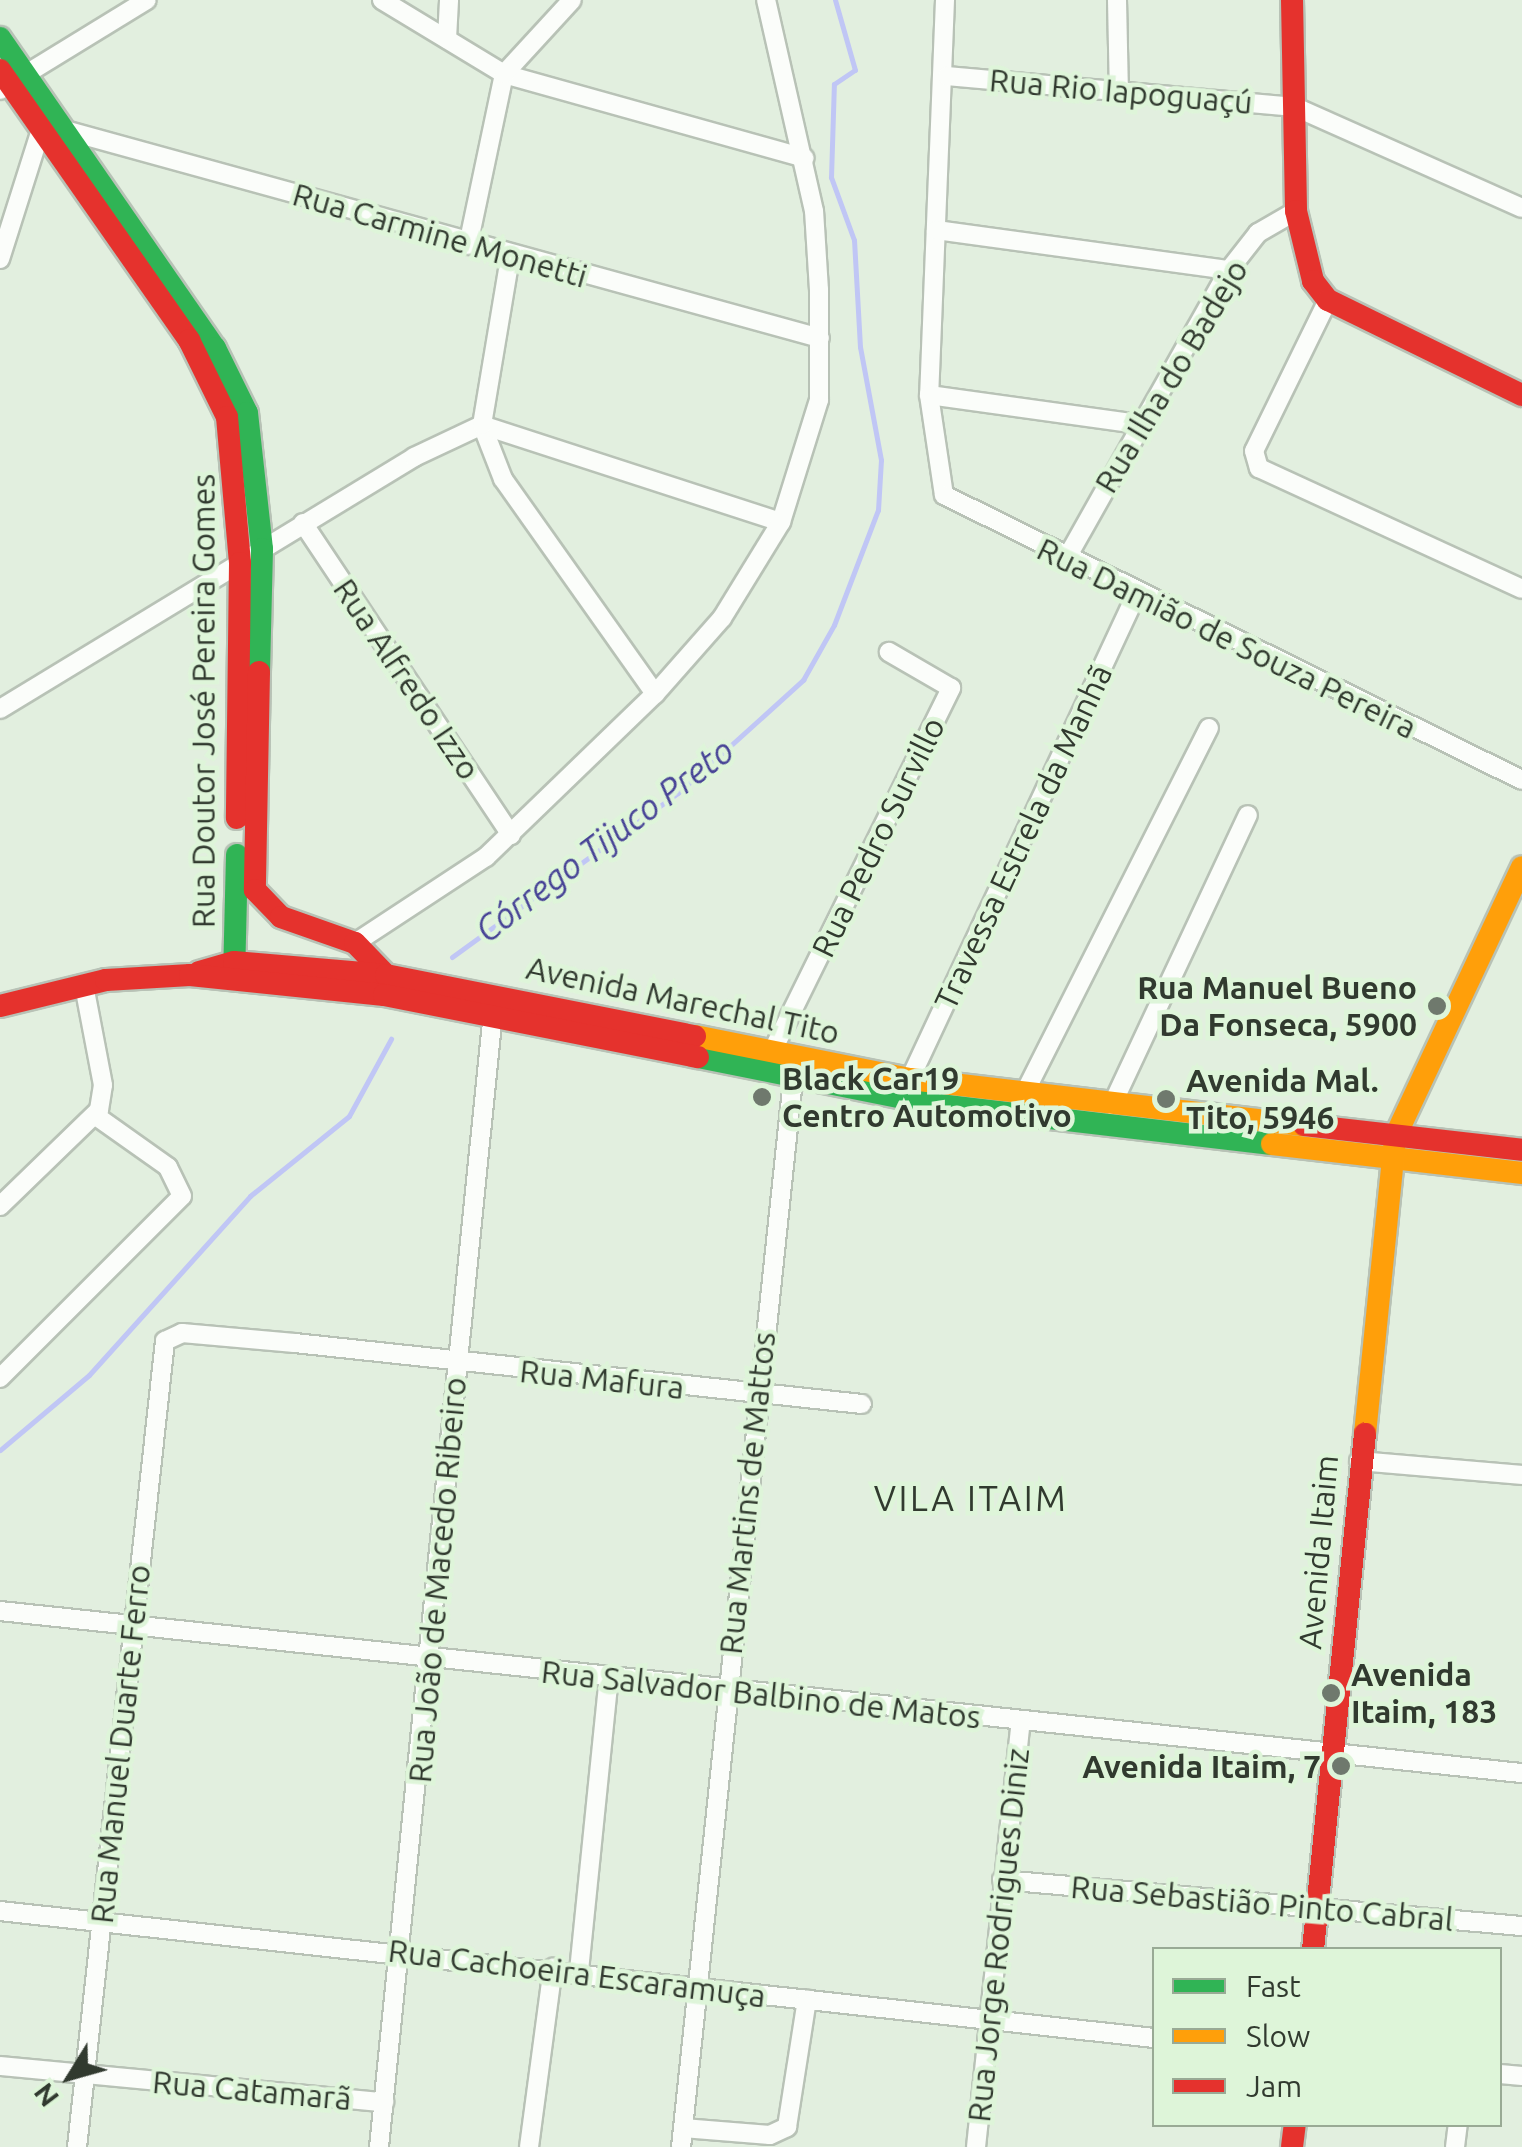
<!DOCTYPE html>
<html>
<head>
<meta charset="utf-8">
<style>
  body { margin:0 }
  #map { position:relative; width:1522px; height:2147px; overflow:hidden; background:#e2efdf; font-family:Ubuntu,sans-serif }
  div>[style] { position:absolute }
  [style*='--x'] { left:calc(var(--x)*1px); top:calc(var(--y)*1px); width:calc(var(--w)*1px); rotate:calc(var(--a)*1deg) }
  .stream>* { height:5px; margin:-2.5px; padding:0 2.5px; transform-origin:2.5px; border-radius:2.5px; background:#c0c6f5 }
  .roads { filter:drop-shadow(2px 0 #b8c2b6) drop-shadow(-2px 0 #b8c2b6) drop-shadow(0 2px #b8c2b6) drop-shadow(0 -2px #b8c2b6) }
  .street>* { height:18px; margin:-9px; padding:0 9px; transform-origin:9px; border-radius:9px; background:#fbfdfa }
  .fast>* { height:22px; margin:-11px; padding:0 11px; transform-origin:11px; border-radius:11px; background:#30b455 }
  .slow>* { height:22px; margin:-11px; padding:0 11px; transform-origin:11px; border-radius:11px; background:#ff9f0a }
  .jam>* { height:22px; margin:-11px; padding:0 11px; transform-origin:11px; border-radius:11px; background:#e5322d }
  .dots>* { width:28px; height:28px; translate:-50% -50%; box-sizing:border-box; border:5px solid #def5d9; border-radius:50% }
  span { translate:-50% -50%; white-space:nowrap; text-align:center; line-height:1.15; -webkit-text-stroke:9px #def5d9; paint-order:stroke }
  .street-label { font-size:32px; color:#313a2f }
  .poi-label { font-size:32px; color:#313a2f; font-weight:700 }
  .right { translate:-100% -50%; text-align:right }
  .left { translate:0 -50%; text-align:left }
  .water-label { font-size:35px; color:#474396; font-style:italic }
  .neighbourhood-label { font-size:35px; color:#313a2f; letter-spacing:2.5px }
  .legend { position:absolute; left:1152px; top:1947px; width:350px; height:180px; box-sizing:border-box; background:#def5d9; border:2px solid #99aa95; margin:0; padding:12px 18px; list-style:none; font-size:30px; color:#313a2f }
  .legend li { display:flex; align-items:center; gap:20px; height:50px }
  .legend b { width:50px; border:2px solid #99aa95 }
  .north { position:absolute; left:20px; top:2027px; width:100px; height:100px; -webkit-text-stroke:8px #def5d9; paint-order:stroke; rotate:233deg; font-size:28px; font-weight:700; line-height:40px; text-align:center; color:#313a2f }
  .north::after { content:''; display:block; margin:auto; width:35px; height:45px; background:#313a2f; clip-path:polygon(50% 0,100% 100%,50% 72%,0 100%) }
</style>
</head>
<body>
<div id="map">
  <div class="stream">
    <i style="--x:452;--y:957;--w:279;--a:-36"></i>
    <i style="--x:678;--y:793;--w:169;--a:-42.1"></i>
    <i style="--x:803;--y:680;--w:63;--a:-60.6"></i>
    <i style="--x:834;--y:625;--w:123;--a:-69.1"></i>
    <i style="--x:878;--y:510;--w:50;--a:-86.6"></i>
    <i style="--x:881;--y:460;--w:115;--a:-100.5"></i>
    <i style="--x:860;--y:347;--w:107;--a:-93.2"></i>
    <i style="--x:854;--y:240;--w:67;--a:-110.1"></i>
    <i style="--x:831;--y:177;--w:93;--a:-88.2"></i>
    <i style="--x:834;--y:84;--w:25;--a:-34"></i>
    <i style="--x:855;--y:70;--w:73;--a:-105.9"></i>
    <i style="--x:0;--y:1450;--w:116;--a:-40.1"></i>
    <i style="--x:89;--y:1375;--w:241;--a:-48"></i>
    <i style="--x:250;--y:1196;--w:127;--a:-38.9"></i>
    <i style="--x:349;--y:1116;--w:88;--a:-61.4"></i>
  </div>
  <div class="roads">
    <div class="street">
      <i style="--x:382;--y:0;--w:143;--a:31.2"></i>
      <i style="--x:504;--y:74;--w:312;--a:15.6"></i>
      <i style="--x:945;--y:0;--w:395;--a:92.3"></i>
      <i style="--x:929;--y:395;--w:101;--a:81.5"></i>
      <i style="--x:944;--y:495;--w:644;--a:26.25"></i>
      <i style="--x:1117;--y:0;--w:92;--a:88.8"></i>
      <i style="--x:447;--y:39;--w:39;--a:-87"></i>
      <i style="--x:947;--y:76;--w:349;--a:5.1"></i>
      <i style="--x:1295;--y:107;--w:248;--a:24"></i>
      <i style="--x:0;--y:90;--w:172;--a:-31.5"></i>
      <i style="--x:936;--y:230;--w:296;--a:7.8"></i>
      <i style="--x:468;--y:245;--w:175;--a:-78.1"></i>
      <i style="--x:504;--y:74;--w:100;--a:-47.4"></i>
      <i style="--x:0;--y:259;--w:135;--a:-72.4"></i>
      <i style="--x:41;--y:130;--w:20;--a:-3"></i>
      <i style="--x:61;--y:129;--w:787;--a:15.4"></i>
      <i style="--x:1328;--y:300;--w:168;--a:116.1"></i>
      <i style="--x:1254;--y:451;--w:18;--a:74"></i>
      <i style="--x:1259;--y:468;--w:289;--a:24.7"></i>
      <i style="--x:929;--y:395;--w:211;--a:7.9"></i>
      <i style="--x:482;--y:425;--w:58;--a:68.7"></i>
      <i style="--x:503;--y:479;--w:263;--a:54.7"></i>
      <i style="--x:482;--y:425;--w:314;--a:18"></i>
      <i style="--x:303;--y:523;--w:375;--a:56.3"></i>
      <i style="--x:1065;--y:561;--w:334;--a:-60.6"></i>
      <i style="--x:1229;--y:270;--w:47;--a:-51.9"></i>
      <i style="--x:1258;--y:233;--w:44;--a:-30.1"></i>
      <i style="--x:0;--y:709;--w:485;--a:-31.3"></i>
      <i style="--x:414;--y:457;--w:75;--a:-25.2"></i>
      <i style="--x:482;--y:425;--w:169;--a:-80.5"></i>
      <i style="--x:355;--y:943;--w:157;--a:-33.3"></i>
      <i style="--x:486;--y:857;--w:235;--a:-44"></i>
      <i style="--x:655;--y:694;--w:101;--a:-48.6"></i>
      <i style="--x:722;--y:618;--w:113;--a:-58.4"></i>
      <i style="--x:781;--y:522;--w:128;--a:-72.7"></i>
      <i style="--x:819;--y:400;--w:110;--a:-90"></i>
      <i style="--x:819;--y:290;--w:79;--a:-93.6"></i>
      <i style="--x:814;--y:211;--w:216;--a:-102.8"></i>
      <i style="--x:771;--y:1054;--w:408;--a:-63.8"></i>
      <i style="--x:951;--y:688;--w:72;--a:-149.9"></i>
      <i style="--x:910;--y:1079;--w:534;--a:-64.97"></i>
      <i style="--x:1024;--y:1094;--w:410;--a:-63.2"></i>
      <i style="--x:1112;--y:1105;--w:320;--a:-64.9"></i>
      <i style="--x:0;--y:1206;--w:138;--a:-44.1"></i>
      <i style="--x:99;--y:1110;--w:25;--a:-81"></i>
      <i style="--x:103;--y:1085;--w:102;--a:-100.8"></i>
      <i style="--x:0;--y:1378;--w:257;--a:-45"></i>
      <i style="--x:182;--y:1196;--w:32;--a:-116"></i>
      <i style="--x:168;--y:1167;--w:88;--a:-144.7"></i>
      <i style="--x:1359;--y:1461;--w:164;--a:4.9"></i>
      <i style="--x:0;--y:1611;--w:1531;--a:6.08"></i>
      <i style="--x:1002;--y:1880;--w:522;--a:5.06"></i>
      <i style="--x:0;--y:1911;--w:1161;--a:6.28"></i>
      <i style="--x:579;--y:1971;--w:295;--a:-84.2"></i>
      <i style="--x:0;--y:2066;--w:386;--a:5.4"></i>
      <i style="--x:1500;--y:2074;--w:22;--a:5"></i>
      <i style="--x:683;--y:2128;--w:87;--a:4.6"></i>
      <i style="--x:770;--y:2135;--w:19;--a:-25"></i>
      <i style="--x:787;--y:2127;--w:129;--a:-81.1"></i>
      <i style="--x:77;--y:2147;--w:811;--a:-83.77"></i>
      <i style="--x:165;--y:1341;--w:19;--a:-25"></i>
      <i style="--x:182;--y:1333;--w:113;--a:5.1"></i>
      <i style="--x:295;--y:1343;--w:570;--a:6.14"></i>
      <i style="--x:379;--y:2147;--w:1140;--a:-84.26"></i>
      <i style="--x:529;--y:2147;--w:181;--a:-82.4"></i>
      <i style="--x:681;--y:2147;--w:1074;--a:-84.01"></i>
      <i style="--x:976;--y:2147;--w:427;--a:-84"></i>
      <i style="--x:1455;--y:2147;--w:23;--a:-83"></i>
    </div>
    <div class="fast">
      <i style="--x:0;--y:38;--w:377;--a:55.3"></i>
      <i style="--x:215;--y:348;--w:72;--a:63.8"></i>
      <i style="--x:247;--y:413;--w:137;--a:83.7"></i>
      <i style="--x:262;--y:549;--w:123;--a:91.4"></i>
      <i style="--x:234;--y:978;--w:123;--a:-88.6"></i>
      <i style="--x:698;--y:1057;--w:246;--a:11.3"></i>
      <i style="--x:939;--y:1105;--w:335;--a:6.7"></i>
    </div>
    <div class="slow">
      <i style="--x:695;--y:1036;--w:219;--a:11.3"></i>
      <i style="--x:910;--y:1079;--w:397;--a:6.7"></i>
      <i style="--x:1272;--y:1144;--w:252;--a:6.6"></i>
      <i style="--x:1365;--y:1434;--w:299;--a:-84.2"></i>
      <i style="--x:1395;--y:1137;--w:298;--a:-64.8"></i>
    </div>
    <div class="jam">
      <i style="--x:1292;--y:0;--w:211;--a:88.9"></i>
      <i style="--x:1296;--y:211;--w:72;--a:76.3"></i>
      <i style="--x:1313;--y:281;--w:24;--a:52"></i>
      <i style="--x:1328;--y:300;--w:216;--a:26.1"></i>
      <i style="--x:0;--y:70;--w:330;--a:55"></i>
      <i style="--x:189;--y:340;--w:86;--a:63.7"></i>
      <i style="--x:227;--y:417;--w:147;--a:84.9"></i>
      <i style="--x:240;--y:563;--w:255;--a:90.7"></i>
      <i style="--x:259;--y:672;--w:218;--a:91.1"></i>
      <i style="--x:255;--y:890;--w:37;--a:46"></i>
      <i style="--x:281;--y:917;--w:78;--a:19.4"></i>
      <i style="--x:355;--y:943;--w:45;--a:45.9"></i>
      <i style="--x:199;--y:972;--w:36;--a:-16"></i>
      <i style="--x:234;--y:962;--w:153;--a:4.9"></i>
      <i style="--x:386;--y:975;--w:315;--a:11.2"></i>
      <i style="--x:0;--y:1006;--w:109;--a:-13.8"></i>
      <i style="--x:106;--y:980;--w:84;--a:-3.4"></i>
      <i style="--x:190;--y:975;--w:195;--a:5.9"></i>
      <i style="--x:384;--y:995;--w:320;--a:11.2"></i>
      <i style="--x:1304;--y:1125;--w:219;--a:6.5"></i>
      <i style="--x:1313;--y:1950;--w:519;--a:-84.25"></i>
      <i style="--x:1292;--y:2147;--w:23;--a:-83"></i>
    </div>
  </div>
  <div class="dots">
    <i style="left:1437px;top:1006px;background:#6f796d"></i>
    <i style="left:762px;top:1097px;background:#6f796d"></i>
    <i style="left:1166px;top:1099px;background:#6f796d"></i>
    <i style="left:1331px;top:1693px;background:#6f796d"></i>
    <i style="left:1341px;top:1766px;background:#6f796d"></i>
  </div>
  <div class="street-label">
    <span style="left:1121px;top:91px;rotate:5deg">Rua Rio Iapoguaçú</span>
    <span style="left:440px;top:235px;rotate:16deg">Rua Carmine Monetti</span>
    <span style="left:1171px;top:376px;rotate:-59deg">Rua Ilha do Badejo</span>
    <span style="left:1227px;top:638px;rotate:26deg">Rua Damião de Souza Pereira</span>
    <span style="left:407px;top:679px;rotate:56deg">Rua Alfredo Izzo</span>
    <span style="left:203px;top:701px;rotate:-90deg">Rua Doutor José Pereira Gomes</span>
    <span style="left:878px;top:837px;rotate:-64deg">Rua Pedro Survillo</span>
    <span style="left:1023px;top:837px;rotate:-65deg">Travessa Estrela da Manhã</span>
    <span style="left:683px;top:1000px;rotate:12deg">Avenida Marechal Tito</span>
    <span style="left:602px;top:1379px;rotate:6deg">Rua Mafura</span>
    <span style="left:747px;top:1493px;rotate:-84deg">Rua Martins de Mattos</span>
    <span style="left:1318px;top:1552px;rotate:-85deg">Avenida Itaim</span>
    <span style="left:437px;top:1580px;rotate:-85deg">Rua João de Macedo Ribeiro</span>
    <span style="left:761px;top:1694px;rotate:6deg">Rua Salvador Balbino de Matos</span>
    <span style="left:120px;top:1744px;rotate:-84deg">Rua Manuel Duarte Ferro</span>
    <span style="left:1262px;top:1903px;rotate:5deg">Rua Sebastião Pinto Cabral</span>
    <span style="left:998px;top:1935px;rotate:-84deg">Rua Jorge Rodrigues Diniz</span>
    <span style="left:577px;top:1973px;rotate:7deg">Rua Cachoeira Escaramuça</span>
    <span style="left:252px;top:2090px;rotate:5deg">Rua Catamarã</span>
  </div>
  <div class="poi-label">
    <span class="right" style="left:1417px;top:1006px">Rua Manuel Bueno<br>Da Fonseca, 5900</span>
    <span class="left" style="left:782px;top:1097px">Black Car19<br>Centro Automotivo</span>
    <span class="left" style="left:1186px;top:1099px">Avenida Mal.<br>Tito, 5946</span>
    <span class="left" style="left:1351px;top:1693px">Avenida<br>Itaim, 183</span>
    <span class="right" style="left:1321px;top:1766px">Avenida Itaim, 7</span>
  </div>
  <div class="water-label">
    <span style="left:604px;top:840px;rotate:-37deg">Córrego Tijuco Preto</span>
  </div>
  <div class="neighbourhood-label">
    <span style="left:971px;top:1498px">VILA ITAIM</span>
  </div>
  <ul class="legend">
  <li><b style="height:12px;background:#30b455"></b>Fast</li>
  <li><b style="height:12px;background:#ff9f0a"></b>Slow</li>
  <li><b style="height:12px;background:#e5322d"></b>Jam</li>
  </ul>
  <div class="north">N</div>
</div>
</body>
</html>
